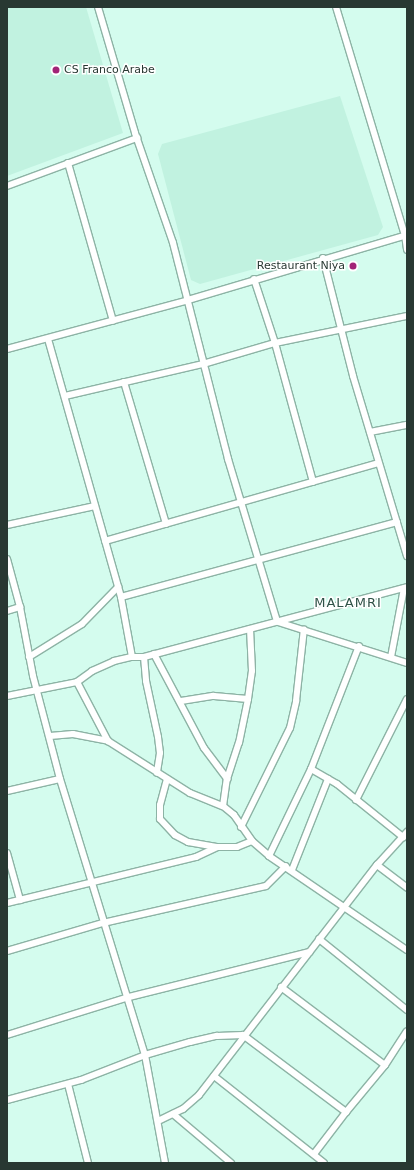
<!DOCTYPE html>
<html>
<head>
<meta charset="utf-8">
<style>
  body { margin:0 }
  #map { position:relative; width:414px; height:1170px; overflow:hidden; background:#d4fcee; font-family:"DejaVu Sans",sans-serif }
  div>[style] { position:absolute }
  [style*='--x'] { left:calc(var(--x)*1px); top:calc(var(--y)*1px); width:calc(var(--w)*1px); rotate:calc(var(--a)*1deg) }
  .built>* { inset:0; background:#c1f2e0 }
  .roads { filter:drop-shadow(1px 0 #8db3a5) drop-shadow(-1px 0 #8db3a5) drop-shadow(0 1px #8db3a5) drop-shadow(0 -1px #8db3a5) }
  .street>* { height:6px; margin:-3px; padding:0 3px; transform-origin:3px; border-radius:3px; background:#fff }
  .dots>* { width:11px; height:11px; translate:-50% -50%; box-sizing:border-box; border:2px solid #fff; border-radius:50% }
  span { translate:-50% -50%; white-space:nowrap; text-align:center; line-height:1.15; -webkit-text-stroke:3px #fff; paint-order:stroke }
  .poi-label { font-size:11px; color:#283832 }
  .left { translate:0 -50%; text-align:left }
  .right { translate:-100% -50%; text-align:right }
  .quarter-label { font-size:13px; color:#2f5247; letter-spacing:1px }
  .frame { position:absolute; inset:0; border:8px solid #283832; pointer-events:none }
</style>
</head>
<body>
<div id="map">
  <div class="built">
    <i style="clip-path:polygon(7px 7px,86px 7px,123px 133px,7px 176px)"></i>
    <i style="clip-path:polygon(340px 96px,383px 227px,378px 235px,200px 284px,191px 280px,158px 154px,162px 144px)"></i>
  </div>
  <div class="roads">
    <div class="street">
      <i style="--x:98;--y:7;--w:131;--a:73.6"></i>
      <i style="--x:135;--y:133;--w:116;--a:70.9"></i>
      <i style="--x:173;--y:243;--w:223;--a:75.7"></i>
      <i style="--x:228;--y:459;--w:169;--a:73.2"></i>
      <i style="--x:336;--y:7;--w:238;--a:73.2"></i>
      <i style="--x:405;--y:235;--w:15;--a:82"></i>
      <i style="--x:68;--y:163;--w:164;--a:74.1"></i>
      <i style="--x:7;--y:186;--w:139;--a:-20.3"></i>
      <i style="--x:323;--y:258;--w:122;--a:75.7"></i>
      <i style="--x:353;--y:376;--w:188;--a:73.3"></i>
      <i style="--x:254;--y:279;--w:67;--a:71.8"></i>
      <i style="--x:275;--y:343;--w:144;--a:74.7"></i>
      <i style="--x:48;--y:339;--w:268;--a:74.2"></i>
      <i style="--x:121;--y:597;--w:61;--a:79.6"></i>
      <i style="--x:132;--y:657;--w:12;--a:0"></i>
      <i style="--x:144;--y:657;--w:24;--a:85"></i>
      <i style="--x:146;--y:681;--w:57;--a:77.9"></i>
      <i style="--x:158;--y:737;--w:16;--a:83"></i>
      <i style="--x:160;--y:753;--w:20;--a:99"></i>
      <i style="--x:7;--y:349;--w:188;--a:-15.1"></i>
      <i style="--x:188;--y:300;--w:228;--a:-16.5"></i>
      <i style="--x:124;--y:382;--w:148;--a:73.5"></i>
      <i style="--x:65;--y:396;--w:142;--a:-13.1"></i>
      <i style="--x:203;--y:364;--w:75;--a:-16.3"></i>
      <i style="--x:275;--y:343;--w:135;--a:-11.6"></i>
      <i style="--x:370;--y:432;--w:38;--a:-11"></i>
      <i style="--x:7;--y:525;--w:90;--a:-12.2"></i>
      <i style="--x:105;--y:541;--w:284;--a:-15.9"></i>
      <i style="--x:7;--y:559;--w:50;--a:74.8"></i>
      <i style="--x:20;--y:607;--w:70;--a:79.3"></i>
      <i style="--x:33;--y:676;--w:106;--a:75.3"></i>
      <i style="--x:60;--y:779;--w:289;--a:72.9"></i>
      <i style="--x:145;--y:1055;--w:110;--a:79.5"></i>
      <i style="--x:121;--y:597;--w:286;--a:-15.2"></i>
      <i style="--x:7;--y:611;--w:14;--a:-17"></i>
      <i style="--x:278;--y:622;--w:135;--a:17.6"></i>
      <i style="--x:154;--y:654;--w:106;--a:62"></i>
      <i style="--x:204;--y:748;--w:39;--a:53"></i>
      <i style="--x:29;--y:657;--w:62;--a:-31.9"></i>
      <i style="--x:82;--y:624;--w:52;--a:-45.8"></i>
      <i style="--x:144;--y:657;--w:272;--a:-14.9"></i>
      <i style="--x:391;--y:657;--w:70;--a:-79.3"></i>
      <i style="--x:77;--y:682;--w:67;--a:62.3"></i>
      <i style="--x:7;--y:696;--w:71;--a:-11.3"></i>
      <i style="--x:77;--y:682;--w:19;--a:-36"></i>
      <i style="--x:92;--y:671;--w:24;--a:-24"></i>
      <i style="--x:114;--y:661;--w:18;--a:-13"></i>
      <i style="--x:181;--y:701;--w:33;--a:-9"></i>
      <i style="--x:214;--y:696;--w:34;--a:5"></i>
      <i style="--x:50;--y:736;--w:23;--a:-5"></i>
      <i style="--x:73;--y:734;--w:36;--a:11"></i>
      <i style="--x:108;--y:741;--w:97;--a:32.4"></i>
      <i style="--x:190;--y:793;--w:35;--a:22"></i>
      <i style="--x:223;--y:806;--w:14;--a:39"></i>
      <i style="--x:234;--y:815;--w:32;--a:55"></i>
      <i style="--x:252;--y:841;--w:23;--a:41"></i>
      <i style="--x:269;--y:856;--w:167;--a:34.3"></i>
      <i style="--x:311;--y:769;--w:30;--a:30"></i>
      <i style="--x:337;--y:784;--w:85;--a:38.8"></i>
      <i style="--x:167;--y:779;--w:27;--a:105"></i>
      <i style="--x:160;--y:805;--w:14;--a:90"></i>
      <i style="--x:160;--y:819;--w:22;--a:47"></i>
      <i style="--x:175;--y:835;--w:15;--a:28"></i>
      <i style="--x:188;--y:842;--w:29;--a:10"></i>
      <i style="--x:217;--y:847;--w:20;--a:0"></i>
      <i style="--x:237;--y:847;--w:16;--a:-22"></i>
      <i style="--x:7;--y:791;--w:54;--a:-12.8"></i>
      <i style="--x:356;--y:800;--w:113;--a:-63.2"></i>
      <i style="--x:223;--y:806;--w:27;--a:-82"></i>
      <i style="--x:227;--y:779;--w:38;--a:-72"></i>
      <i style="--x:239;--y:743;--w:45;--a:-78.4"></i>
      <i style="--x:248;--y:699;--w:28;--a:-82"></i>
      <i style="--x:252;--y:671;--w:42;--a:-92.7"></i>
      <i style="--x:241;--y:827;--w:110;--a:-63.7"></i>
      <i style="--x:290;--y:728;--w:28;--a:-77"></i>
      <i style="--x:296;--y:701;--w:72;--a:-83.7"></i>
      <i style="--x:7;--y:853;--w:49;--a:74.5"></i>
      <i style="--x:269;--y:856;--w:97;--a:-64.2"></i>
      <i style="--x:311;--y:769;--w:132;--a:-68.7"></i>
      <i style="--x:377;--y:865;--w:38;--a:37"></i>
      <i style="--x:292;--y:870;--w:98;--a:-68.4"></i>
      <i style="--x:7;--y:903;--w:195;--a:-13.7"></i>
      <i style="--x:196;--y:857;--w:23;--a:-25"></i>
      <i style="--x:319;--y:939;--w:113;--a:38.9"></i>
      <i style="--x:7;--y:951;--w:100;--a:-16.3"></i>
      <i style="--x:103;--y:923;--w:167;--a:-12.8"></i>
      <i style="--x:266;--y:886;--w:28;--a:-45"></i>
      <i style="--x:281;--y:987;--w:130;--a:36.9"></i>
      <i style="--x:7;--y:1035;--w:128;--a:-17.3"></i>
      <i style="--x:129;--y:997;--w:186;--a:-14"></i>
      <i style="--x:214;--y:1076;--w:140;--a:38.3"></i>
      <i style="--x:68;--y:1084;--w:81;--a:75.8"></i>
      <i style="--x:7;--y:1100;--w:77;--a:-15.1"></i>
      <i style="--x:81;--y:1080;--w:69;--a:-21.3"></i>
      <i style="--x:145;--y:1055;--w:47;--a:-16.1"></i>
      <i style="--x:190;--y:1042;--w:28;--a:-13"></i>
      <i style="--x:217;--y:1036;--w:26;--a:-2"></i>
      <i style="--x:243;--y:1035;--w:129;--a:36.8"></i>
      <i style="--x:346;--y:1112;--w:53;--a:127.3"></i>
      <i style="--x:346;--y:1112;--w:61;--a:-50.3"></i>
      <i style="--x:385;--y:1065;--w:40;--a:-57.1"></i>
      <i style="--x:173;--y:1114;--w:76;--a:40.2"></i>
      <i style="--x:158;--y:1121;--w:28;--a:-26"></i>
      <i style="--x:183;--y:1109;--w:21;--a:-41"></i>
      <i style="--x:199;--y:1095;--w:291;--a:-52.3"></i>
      <i style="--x:377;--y:865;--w:45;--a:-47.7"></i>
    </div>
  </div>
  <div class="dots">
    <i style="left:56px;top:70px;background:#a22477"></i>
    <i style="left:353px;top:266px;background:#a22477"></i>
  </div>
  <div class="poi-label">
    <span class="left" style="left:64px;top:70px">CS Franco Arabe</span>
    <span class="right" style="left:345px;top:266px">Restaurant Niya</span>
  </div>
  <div class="quarter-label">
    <span style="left:348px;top:603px">MALAMRI</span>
  </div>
  <div class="frame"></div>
</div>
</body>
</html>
